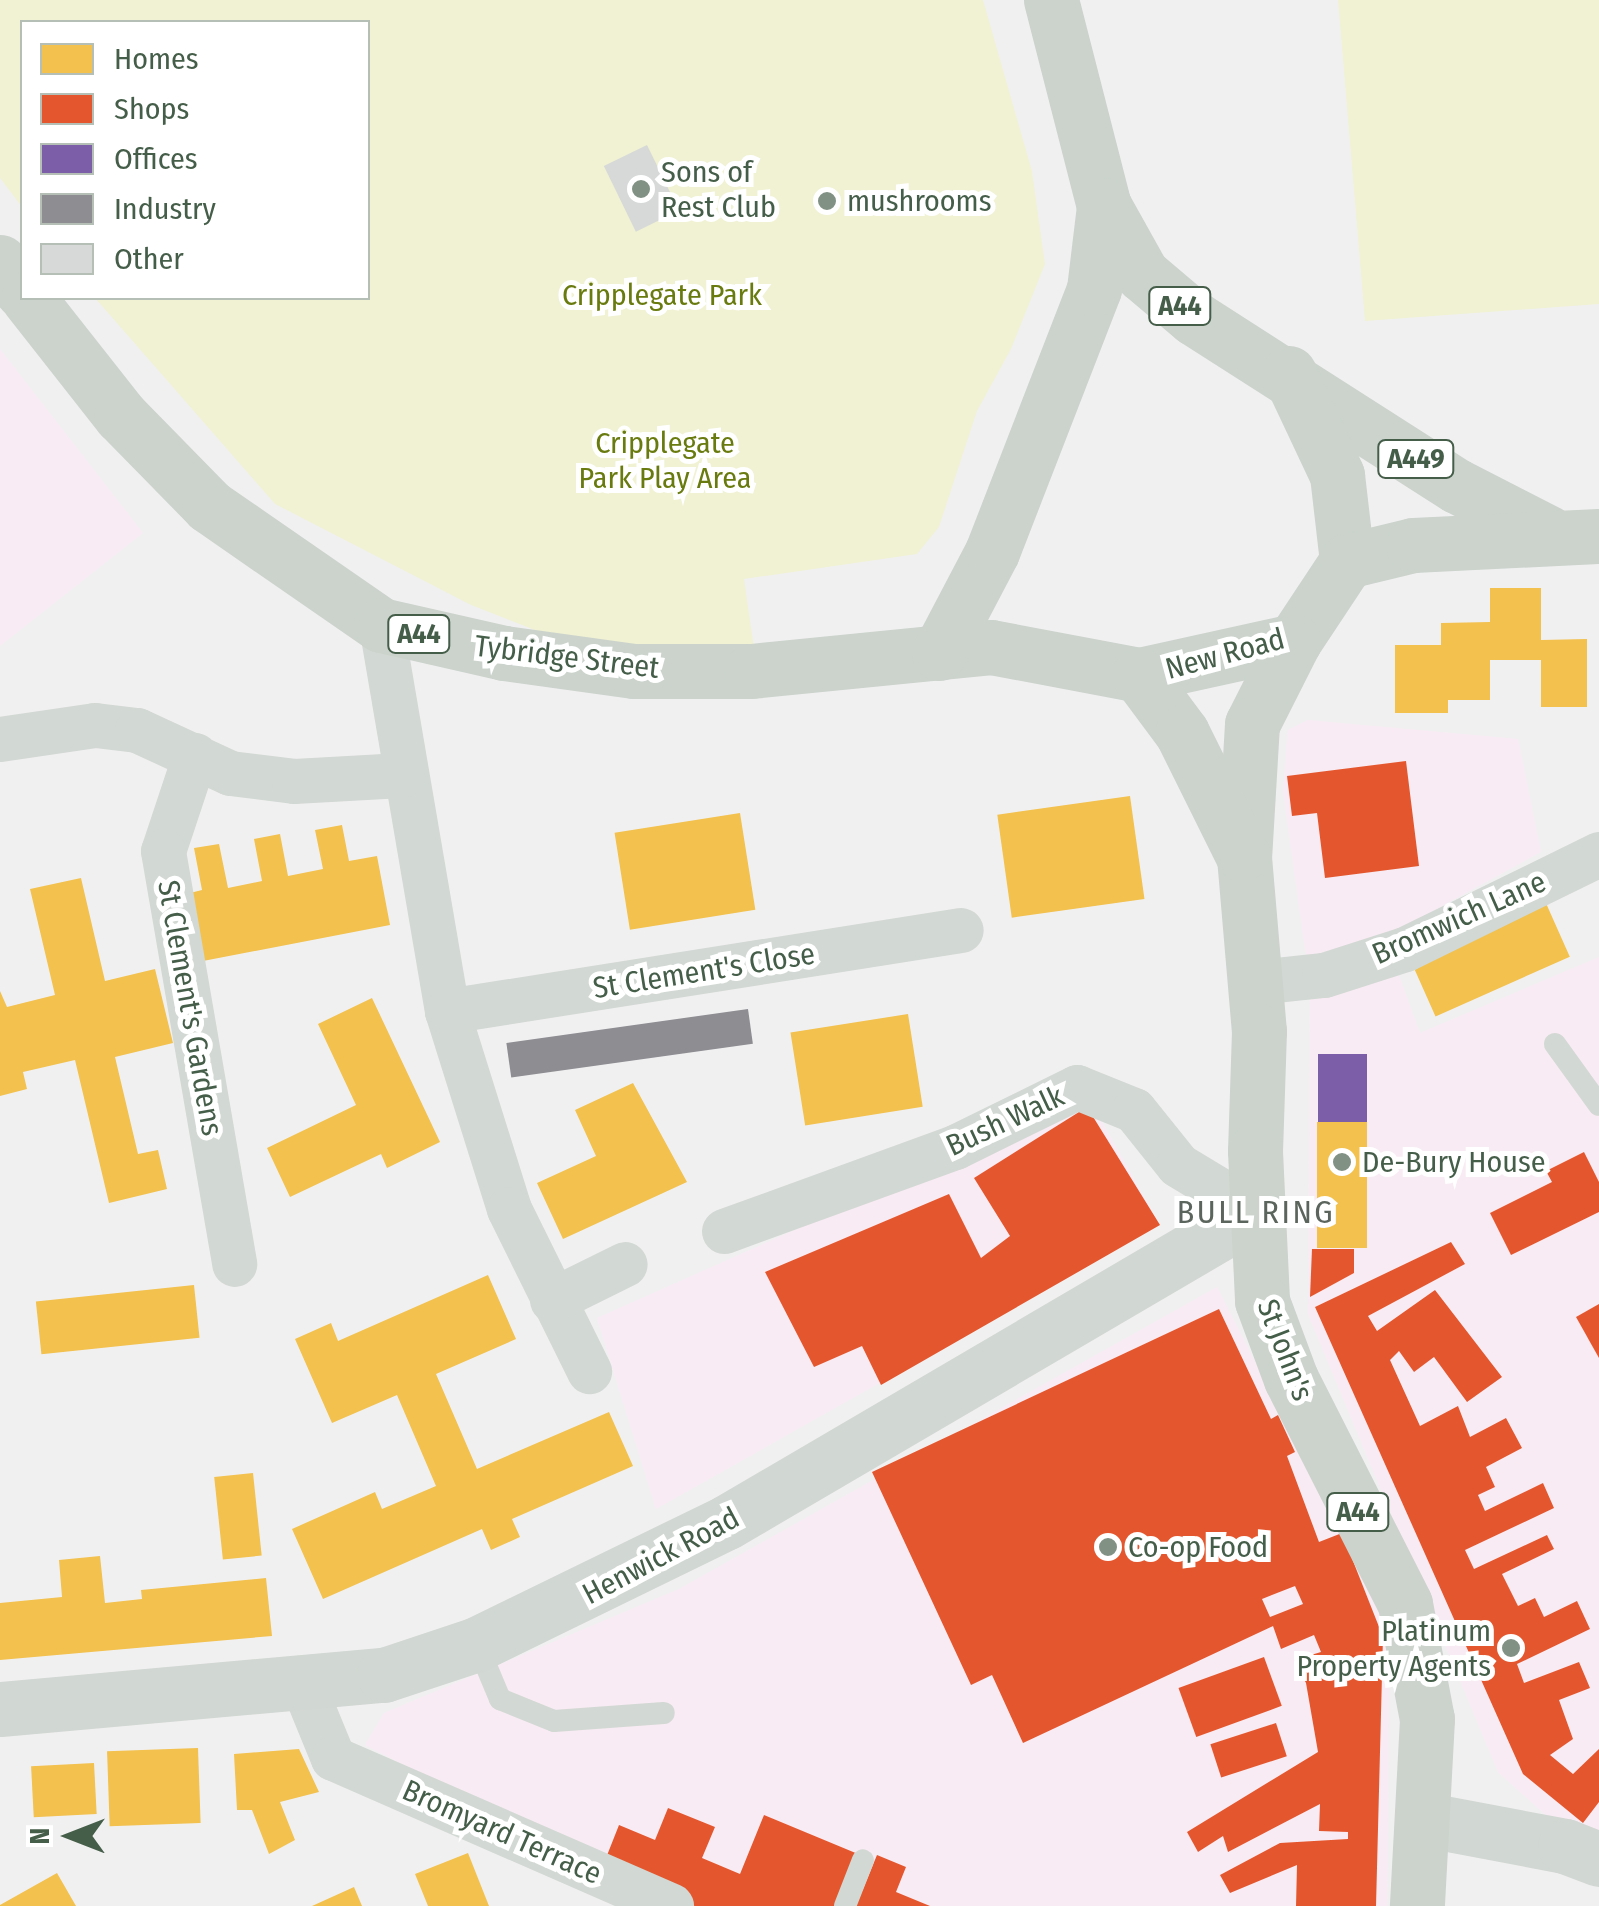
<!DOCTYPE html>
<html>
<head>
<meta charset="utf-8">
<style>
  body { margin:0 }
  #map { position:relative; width:1599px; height:1906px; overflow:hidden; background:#f1f0f1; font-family:"Fira Sans Condensed",sans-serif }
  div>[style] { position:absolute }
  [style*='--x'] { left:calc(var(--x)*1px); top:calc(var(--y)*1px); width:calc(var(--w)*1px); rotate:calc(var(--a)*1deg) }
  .commercial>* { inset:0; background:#f8ebf3 }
  .green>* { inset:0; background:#f0f2d3 }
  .homes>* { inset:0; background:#f2c14e; transform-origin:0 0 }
  .shops>* { inset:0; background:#e4572e; transform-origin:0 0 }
  .offices>* { inset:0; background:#7b5ea7; transform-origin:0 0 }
  .industry>* { inset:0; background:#8d8d92; transform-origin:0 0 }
  .building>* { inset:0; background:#d6d9d7; transform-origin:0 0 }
  .lane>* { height:22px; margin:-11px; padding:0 11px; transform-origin:11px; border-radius:11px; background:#d2d8d3 }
  .street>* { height:45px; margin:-22.5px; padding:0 22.5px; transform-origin:22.5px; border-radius:22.5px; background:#d2d8d3 }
  .secondary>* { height:55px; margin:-27.5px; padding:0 27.5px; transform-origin:27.5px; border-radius:27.5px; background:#d1d7d2 }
  .primary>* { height:55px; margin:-27.5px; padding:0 27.5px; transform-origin:27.5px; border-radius:27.5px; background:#cbd3cc }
  .dots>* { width:28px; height:28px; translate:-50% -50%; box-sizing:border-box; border:5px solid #fff; border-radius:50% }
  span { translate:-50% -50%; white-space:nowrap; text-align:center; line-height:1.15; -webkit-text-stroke:10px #fff; paint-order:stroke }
  .shield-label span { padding:2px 8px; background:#fff; border:2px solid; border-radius:8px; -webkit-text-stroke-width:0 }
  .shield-label { font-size:28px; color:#455e49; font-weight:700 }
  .poi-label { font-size:30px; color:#455e49 }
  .left { translate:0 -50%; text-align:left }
  .right { translate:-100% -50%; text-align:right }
  .park-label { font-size:30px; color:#697b0f }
  .street-label { font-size:30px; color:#455e49 }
  .neighbourhood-label { font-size:32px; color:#5b655d; letter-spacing:2.5px }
  .legend { position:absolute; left:20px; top:20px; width:350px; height:280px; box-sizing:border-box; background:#fff; border:2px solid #b5bfb6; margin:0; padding:12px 18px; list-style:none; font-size:30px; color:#455e49 }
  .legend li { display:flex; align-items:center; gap:20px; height:50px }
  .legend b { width:50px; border:2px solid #b5bfb6 }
  .north { position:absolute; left:20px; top:1786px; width:100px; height:100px; -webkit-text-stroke:8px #fff; paint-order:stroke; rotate:270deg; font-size:28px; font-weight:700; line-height:40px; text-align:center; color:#455e49 }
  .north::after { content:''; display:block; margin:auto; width:35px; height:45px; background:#455e49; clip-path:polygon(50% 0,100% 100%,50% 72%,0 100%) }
</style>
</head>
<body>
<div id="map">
  <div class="commercial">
    <i style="clip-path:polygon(0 349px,143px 533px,0 646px)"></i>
    <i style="clip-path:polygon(1308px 720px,1518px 739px,1541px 852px,1385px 937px,1420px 1033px,1599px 957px,1599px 1839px,1552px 1821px,1498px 1772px,1308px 1314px,1310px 985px,1283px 791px,1288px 730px)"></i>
    <i style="clip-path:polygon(1089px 1099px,1160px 1225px,656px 1509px,597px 1318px)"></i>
    <i style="clip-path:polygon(1217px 1287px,1390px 1627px,1387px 1906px,694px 1906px,602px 1868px,365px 1745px,384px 1713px,679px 1589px)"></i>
  </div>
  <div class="green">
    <i style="clip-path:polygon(0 0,983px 0,1032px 171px,1045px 264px,1011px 349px,977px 411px,939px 527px,917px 554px,744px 579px,754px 648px,578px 647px,471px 605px,275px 504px,95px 298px,368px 298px,368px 22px,22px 22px,22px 207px,0 178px)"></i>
    <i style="clip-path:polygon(1338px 0,1599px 0,1599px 304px,1365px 321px)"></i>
  </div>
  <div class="homes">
    <i style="clip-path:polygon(1490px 588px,1541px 588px,1541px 640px,1587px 639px,1587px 707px,1541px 707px,1541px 660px,1490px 660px,1490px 700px,1448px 700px,1448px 713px,1395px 713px,1395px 645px,1441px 645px,1441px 623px,1490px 622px)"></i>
    <i style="left:1130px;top:796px;width:104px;height:134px;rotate:82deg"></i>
    <i style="left:740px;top:813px;width:98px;height:127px;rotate:81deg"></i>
    <i style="clip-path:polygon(342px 825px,349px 861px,377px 856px,390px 925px,203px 961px,190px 893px,202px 890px,194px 848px,219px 844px,228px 888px,262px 881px,254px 839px,280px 834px,288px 876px,323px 869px,315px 830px)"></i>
    <i style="clip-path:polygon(81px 878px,105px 981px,155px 969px,173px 1043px,115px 1057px,138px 1154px,158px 1150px,167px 1189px,109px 1203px,75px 1060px,23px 1072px,27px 1089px,0 1096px,0 991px,7px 1007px,55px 995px,30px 889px)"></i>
    <i style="left:1545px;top:901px;width:61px;height:147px;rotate:66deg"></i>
    <i style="clip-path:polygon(372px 998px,440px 1142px,387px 1168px,381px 1154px,290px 1197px,267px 1148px,356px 1105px,318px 1024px)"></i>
    <i style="left:908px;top:1014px;width:94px;height:119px;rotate:81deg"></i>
    <i style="clip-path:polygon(633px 1083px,687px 1182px,563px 1239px,537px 1183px,596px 1156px,575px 1110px)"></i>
    <i style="left:1317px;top:1122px;width:50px;height:126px"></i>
    <i style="clip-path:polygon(488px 1275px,516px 1339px,436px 1374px,477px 1469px,609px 1412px,633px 1466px,512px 1519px,520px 1537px,491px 1550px,482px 1529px,323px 1599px,292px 1529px,375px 1492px,382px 1509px,436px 1486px,397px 1395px,332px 1423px,295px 1339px,331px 1323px,338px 1341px)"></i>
    <i style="left:194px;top:1285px;width:53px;height:159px;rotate:84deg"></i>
    <i style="left:253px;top:1473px;width:83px;height:39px;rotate:84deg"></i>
    <i style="clip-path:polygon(100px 1556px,105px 1603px,142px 1599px,141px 1590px,266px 1578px,272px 1636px,0 1660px,0 1603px,62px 1597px,59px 1560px)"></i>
    <i style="left:198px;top:1748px;width:75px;height:91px;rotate:88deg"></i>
    <i style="clip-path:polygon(299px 1749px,319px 1792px,280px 1802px,295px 1840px,269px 1854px,252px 1810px,237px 1810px,234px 1754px)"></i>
    <i style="left:94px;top:1763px;width:51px;height:63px;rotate:87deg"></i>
    <i style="clip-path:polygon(468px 1853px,489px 1906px,428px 1906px,415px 1874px)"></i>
    <i style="clip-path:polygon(57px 1873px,76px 1906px,0 1906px,0 1905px)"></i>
    <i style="clip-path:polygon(354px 1887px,362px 1906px,312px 1906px)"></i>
  </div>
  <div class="shops">
    <i style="clip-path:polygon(1406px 761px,1419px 866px,1325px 878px,1317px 813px,1292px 816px,1287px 776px)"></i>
    <i style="clip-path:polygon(1087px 1107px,1160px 1225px,881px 1385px,862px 1346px,814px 1367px,765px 1272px,949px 1194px,981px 1258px,1010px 1236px,974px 1178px)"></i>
    <i style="clip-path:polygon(1584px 1152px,1599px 1182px,1599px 1212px,1511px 1255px,1490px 1213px,1552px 1182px,1546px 1171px)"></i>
    <i style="clip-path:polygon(1451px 1242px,1465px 1264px,1368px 1316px,1377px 1331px,1435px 1290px,1502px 1377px,1467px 1402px,1434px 1357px,1414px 1372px,1399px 1351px,1390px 1360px,1420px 1426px,1458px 1406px,1470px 1437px,1506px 1418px,1522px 1448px,1486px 1467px,1495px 1487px,1478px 1495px,1485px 1511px,1543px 1483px,1554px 1508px,1465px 1550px,1474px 1569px,1547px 1535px,1554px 1549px,1502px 1574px,1518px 1606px,1535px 1598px,1544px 1617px,1577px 1601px,1590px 1629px,1517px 1664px,1524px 1683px,1579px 1662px,1590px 1688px,1559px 1700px,1573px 1739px,1550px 1755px,1573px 1774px,1599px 1749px,1599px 1802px,1583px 1823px,1523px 1774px,1315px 1307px)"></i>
    <i style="clip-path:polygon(1312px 1249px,1354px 1249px,1354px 1273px,1310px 1297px)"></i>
    <i style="clip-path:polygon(1599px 1304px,1599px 1358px,1576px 1317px)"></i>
    <i style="clip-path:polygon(evenodd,1219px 1309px,1271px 1419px,1278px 1415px,1295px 1452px,1287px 1456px,1319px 1542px,1342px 1533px,1383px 1637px,1376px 1906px,1296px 1906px,1297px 1865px,1230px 1893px,1220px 1875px,1280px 1843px,1348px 1839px,1348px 1832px,1319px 1831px,1320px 1804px,1228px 1852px,1223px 1836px,1198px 1852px,1187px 1832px,1318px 1752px,1306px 1683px,1294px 1660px,1321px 1652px,1314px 1635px,1281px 1649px,1273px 1626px,1023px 1743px,992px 1675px,971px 1685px,872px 1472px,1219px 1309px,1295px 1586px,1303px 1604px,1270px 1617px,1262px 1599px,1295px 1586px)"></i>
    <i style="left:1264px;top:1657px;width:52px;height:91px;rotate:70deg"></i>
    <i style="left:1276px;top:1723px;width:35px;height:69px;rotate:72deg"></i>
    <i style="clip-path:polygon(668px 1808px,715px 1827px,702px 1858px,740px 1874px,764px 1815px,858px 1854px,837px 1906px,694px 1906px,602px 1868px,619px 1825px,655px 1840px)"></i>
    <i style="clip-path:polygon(877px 1855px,906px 1867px,896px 1892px,930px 1906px,856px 1906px)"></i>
  </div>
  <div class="offices">
    <i style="left:1318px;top:1054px;width:49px;height:68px"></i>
  </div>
  <div class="industry">
    <i style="left:748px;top:1009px;width:35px;height:244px;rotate:82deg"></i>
  </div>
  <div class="building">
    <i style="left:647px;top:145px;width:73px;height:48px;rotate:64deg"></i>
  </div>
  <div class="lane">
    <i style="--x:1555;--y:1044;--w:75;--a:54.2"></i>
    <i style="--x:477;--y:1644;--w:60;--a:67.3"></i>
    <i style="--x:500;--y:1699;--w:58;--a:22.2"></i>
    <i style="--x:554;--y:1721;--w:110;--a:-4.2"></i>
    <i style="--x:845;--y:1906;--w:49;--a:-68.6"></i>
  </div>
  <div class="street">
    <i style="--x:381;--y:625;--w:392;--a:80.3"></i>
    <i style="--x:447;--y:1011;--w:207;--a:72.6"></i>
    <i style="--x:509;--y:1209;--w:181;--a:63.7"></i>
    <i style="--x:0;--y:739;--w:96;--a:-8.4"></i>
    <i style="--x:95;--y:725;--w:42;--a:6.8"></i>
    <i style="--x:137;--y:730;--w:102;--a:24.8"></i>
    <i style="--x:230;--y:773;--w:64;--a:7.1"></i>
    <i style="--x:294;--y:781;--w:108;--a:-3.2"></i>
    <i style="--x:195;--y:755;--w:101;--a:108.4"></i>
    <i style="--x:163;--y:851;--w:419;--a:80.2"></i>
    <i style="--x:1257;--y:982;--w:67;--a:-6"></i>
    <i style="--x:1324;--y:975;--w:85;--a:-17.8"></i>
    <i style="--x:1405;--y:949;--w:216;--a:-26.1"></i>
    <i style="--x:447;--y:1011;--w:520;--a:-8.96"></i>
    <i style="--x:724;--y:1231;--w:246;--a:-20"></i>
    <i style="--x:955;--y:1147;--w:136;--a:-26.2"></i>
    <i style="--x:1077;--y:1087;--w:61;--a:22"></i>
    <i style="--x:1134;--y:1110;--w:70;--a:51.3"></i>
    <i style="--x:1178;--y:1165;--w:91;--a:31.1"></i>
    <i style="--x:552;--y:1300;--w:81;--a:-26.3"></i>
    <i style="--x:303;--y:1685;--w:79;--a:67.7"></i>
    <i style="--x:333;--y:1758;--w:369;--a:23.6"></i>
  </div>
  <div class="secondary">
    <i style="--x:0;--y:1709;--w:386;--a:-5.1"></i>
    <i style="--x:384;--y:1675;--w:98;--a:-18.4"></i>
    <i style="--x:477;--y:1644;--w:278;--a:-26"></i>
    <i style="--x:727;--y:1522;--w:613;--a:-30.37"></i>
    <i style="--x:1422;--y:1819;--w:146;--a:10.7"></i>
    <i style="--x:1565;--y:1846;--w:36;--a:21"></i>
  </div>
  <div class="primary">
    <i style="--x:1051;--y:0;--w:213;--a:75.6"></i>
    <i style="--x:1104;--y:206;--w:78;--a:60.8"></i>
    <i style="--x:1142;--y:274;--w:68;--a:40.2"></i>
    <i style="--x:1194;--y:318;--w:312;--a:32.6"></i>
    <i style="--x:1457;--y:486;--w:103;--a:27.1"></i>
    <i style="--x:0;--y:262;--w:36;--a:53"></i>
    <i style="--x:28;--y:298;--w:150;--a:51.8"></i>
    <i style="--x:121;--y:416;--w:126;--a:45.6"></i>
    <i style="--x:209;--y:506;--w:209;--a:34.7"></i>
    <i style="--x:381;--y:625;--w:126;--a:12.8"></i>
    <i style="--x:504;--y:653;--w:131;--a:7.9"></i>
    <i style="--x:634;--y:671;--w:117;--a:0"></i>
    <i style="--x:751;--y:671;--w:241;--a:-5.7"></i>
    <i style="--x:991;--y:647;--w:151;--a:10.7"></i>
    <i style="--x:1139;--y:675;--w:159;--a:-12.4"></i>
    <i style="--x:1289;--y:373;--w:113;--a:64.8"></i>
    <i style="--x:1337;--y:475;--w:87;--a:83.4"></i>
    <i style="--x:1347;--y:561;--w:96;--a:123.5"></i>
    <i style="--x:1294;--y:641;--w:93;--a:116.8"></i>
    <i style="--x:1252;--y:724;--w:133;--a:93.4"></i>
    <i style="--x:1244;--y:857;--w:175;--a:85.1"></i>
    <i style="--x:1259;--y:1031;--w:120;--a:91.9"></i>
    <i style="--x:1255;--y:1151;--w:150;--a:87.3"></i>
    <i style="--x:1262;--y:1301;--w:83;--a:69.6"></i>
    <i style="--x:1291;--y:1379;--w:252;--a:63.1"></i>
    <i style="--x:1405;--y:1604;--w:117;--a:79.2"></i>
    <i style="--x:1427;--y:1719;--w:187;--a:93.1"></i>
    <i style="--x:1347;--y:561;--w:68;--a:-13.6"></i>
    <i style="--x:1413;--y:545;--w:186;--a:-2.8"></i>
    <i style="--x:939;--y:653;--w:114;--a:-62.3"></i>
    <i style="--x:992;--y:552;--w:282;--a:-68.8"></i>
    <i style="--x:1094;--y:289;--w:84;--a:-83.1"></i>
    <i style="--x:1139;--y:675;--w:72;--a:53.4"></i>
    <i style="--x:1182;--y:733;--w:135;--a:63.6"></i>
  </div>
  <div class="dots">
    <i style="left:641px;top:189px;background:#819184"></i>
    <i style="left:827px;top:201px;background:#819184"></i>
    <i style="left:1342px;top:1162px;background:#819184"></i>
    <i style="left:1108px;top:1547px;background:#819184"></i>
    <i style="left:1511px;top:1648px;background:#819184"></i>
  </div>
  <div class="shield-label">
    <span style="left:1180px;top:306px">A44</span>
    <span style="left:1416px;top:459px">A449</span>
    <span style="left:419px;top:634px">A44</span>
    <span style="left:1358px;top:1512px">A44</span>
  </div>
  <div class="poi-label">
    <span class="left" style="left:661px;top:189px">Sons of<br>Rest Club</span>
    <span class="left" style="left:847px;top:201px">mushrooms</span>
    <span class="left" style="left:1362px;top:1162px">De-Bury House</span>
    <span class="left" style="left:1128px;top:1547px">Co-op Food</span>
    <span class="right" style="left:1491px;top:1648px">Platinum<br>Property Agents</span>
  </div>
  <div class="park-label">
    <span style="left:662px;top:295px">Cripplegate Park</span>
    <span style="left:665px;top:460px">Cripplegate<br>Park Play Area</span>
  </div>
  <div class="street-label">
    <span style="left:1225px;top:654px;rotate:-15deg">New Road</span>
    <span style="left:567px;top:657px;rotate:7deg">Tybridge Street</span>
    <span style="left:1459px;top:918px;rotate:-24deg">Bromwich Lane</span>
    <span style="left:704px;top:971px;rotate:-9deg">St Clement's Close</span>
    <span style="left:190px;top:1008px;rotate:80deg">St Clement's Gardens</span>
    <span style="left:1005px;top:1121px;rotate:-25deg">Bush Walk</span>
    <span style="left:1285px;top:1350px;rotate:69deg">St John's</span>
    <span style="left:661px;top:1556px;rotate:-28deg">Henwick Road</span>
    <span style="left:502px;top:1832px;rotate:24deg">Bromyard Terrace</span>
  </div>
  <div class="neighbourhood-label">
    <span style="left:1256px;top:1212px">BULL RING</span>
  </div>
  <ul class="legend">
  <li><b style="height:28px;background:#f2c14e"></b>Homes</li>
  <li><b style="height:28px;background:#e4572e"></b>Shops</li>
  <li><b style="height:28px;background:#7b5ea7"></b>Offices</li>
  <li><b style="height:28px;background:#8d8d92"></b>Industry</li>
  <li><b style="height:28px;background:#d6d9d7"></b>Other</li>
  </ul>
  <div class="north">N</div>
</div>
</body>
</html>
